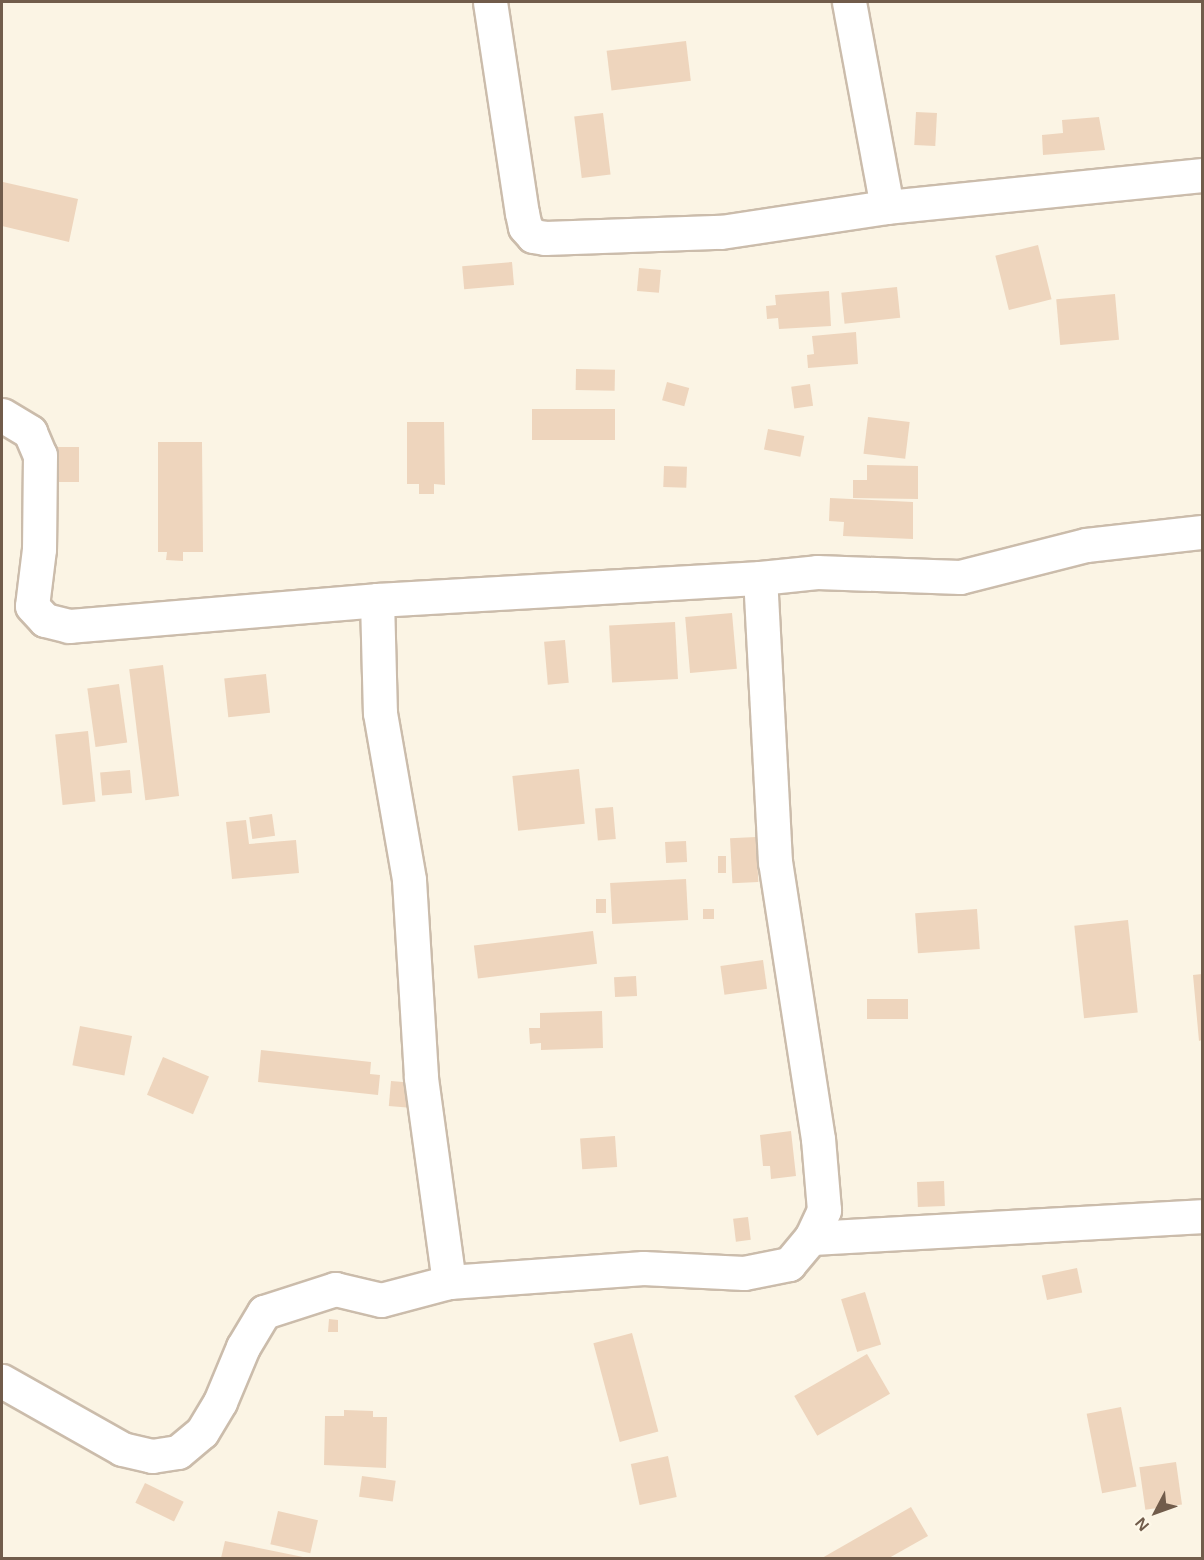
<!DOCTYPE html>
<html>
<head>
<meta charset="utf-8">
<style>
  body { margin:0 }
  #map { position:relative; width:1204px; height:1560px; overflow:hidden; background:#fbf4e4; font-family:Helvetica,sans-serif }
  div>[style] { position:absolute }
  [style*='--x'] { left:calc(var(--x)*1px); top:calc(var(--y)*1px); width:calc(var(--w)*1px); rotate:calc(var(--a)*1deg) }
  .building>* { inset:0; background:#eed5bd; transform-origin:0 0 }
  .roads { filter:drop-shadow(2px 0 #cbbcab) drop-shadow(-2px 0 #cbbcab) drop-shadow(0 2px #cbbcab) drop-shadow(0 -2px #cbbcab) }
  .minor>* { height:33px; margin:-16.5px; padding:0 16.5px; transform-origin:16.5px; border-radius:16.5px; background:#fff }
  span { translate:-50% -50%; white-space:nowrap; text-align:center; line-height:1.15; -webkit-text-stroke:4.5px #fef8e9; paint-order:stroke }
  .frame { position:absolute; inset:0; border:3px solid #715c4b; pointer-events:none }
  .north { position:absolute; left:1126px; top:1482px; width:60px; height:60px; -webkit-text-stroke:4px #fef8e9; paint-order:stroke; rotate:229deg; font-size:16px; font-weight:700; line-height:24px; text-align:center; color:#715c4b }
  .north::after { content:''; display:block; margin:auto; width:21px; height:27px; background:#715c4b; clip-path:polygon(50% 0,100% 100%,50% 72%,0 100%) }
</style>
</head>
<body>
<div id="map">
  <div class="building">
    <i style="left:686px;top:41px;width:40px;height:80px;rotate:83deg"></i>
    <i style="left:916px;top:112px;width:21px;height:33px;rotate:3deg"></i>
    <i style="left:603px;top:113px;width:62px;height:29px;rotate:83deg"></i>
    <i style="clip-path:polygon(1099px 117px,1105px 150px,1043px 155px,1042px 135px,1063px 133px,1062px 120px)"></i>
    <i style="clip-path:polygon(3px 182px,78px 199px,69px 242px,2px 226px)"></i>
    <i style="left:1038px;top:245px;width:56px;height:44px;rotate:76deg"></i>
    <i style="left:512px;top:262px;width:23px;height:50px;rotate:85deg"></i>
    <i style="left:639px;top:268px;width:22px;height:23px;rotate:5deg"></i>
    <i style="left:897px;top:287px;width:31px;height:56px;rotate:84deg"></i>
    <i style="clip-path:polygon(829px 291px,831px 326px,779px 329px,778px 318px,767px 319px,766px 306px,776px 305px,775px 295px)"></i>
    <i style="left:1115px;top:294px;width:46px;height:59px;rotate:85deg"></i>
    <i style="clip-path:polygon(856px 332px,858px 364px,808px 368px,807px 355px,814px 354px,812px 336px)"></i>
    <i style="left:576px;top:369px;width:39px;height:21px;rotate:1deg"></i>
    <i style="left:667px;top:382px;width:23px;height:19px;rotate:15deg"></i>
    <i style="left:810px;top:384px;width:22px;height:19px;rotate:82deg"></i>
    <i style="left:532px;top:409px;width:83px;height:31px"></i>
    <i style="left:868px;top:417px;width:42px;height:37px;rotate:7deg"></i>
    <i style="clip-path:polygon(407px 422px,444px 422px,445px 485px,434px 484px,434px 494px,419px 494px,419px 484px,407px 484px)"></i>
    <i style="left:768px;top:429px;width:37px;height:21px;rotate:11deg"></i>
    <i style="clip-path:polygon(158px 442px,202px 442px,203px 552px,183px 552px,183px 561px,166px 560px,167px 552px,158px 552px)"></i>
    <i style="left:56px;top:447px;width:23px;height:35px"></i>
    <i style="clip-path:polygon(867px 465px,918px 466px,918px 499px,853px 498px,853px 480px,867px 480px)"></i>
    <i style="left:664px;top:466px;width:23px;height:21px;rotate:2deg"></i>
    <i style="clip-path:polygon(830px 498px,913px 502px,913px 539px,843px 536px,844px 522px,829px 521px)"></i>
    <i style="left:732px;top:613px;width:56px;height:47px;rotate:85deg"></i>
    <i style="left:675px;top:622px;width:57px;height:66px;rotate:87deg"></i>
    <i style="left:565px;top:640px;width:43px;height:21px;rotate:85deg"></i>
    <i style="left:163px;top:665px;width:132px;height:34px;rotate:83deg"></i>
    <i style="left:266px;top:674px;width:39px;height:42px;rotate:84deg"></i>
    <i style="left:119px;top:684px;width:59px;height:32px;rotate:82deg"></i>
    <i style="left:88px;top:731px;width:71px;height:33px;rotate:84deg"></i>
    <i style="left:579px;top:769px;width:55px;height:67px;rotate:84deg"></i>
    <i style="left:130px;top:770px;width:23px;height:30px;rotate:85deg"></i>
    <i style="left:613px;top:807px;width:32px;height:18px;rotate:85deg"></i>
    <i style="left:272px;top:814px;width:22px;height:23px;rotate:82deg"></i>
    <i style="clip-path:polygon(246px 820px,249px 844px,296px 840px,299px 873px,232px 879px,226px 822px)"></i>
    <i style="left:756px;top:837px;width:45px;height:26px;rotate:87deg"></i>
    <i style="left:686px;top:841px;width:21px;height:21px;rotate:87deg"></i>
    <i style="left:718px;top:856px;width:8px;height:17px"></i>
    <i style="left:686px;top:879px;width:41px;height:76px;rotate:87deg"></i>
    <i style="left:596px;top:899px;width:10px;height:14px"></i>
    <i style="left:703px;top:909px;width:11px;height:10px"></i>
    <i style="left:977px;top:909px;width:40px;height:62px;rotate:86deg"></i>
    <i style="left:1128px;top:920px;width:93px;height:54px;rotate:84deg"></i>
    <i style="left:593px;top:931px;width:33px;height:120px;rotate:83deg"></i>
    <i style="left:763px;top:960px;width:29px;height:43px;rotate:82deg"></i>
    <i style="clip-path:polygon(1202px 974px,1202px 1040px,1199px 1041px,1193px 975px)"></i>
    <i style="left:636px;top:976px;width:20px;height:22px;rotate:87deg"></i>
    <i style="left:867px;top:999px;width:41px;height:20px"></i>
    <i style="clip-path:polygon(602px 1011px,603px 1048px,541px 1050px,541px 1043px,530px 1044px,529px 1028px,540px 1028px,540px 1013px)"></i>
    <i style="left:80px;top:1026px;width:53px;height:40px;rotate:11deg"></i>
    <i style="clip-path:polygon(261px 1050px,371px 1062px,370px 1074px,380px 1075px,378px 1095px,258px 1082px)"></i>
    <i style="left:163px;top:1057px;width:50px;height:41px;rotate:23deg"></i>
    <i style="left:391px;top:1081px;width:21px;height:25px;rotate:5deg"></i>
    <i style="clip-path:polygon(791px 1131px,796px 1176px,771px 1179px,770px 1166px,763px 1166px,760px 1135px)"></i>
    <i style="left:615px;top:1136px;width:31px;height:35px;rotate:86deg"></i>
    <i style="left:944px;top:1181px;width:25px;height:27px;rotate:88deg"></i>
    <i style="left:748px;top:1217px;width:23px;height:15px;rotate:83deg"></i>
    <i style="left:1077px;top:1268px;width:25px;height:36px;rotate:78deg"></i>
    <i style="left:865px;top:1292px;width:55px;height:25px;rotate:73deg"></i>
    <i style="clip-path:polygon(329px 1319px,338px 1320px,338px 1332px,328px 1332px)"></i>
    <i style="left:632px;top:1333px;width:102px;height:40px;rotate:75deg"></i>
    <i style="left:867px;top:1354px;width:46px;height:84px;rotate:60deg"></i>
    <i style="left:1121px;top:1407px;width:81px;height:35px;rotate:79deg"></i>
    <i style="clip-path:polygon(344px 1410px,373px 1411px,373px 1417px,387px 1417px,386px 1468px,324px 1465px,325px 1416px,344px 1416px)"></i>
    <i style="left:668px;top:1456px;width:42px;height:38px;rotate:78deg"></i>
    <i style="left:1176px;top:1462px;width:43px;height:37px;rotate:82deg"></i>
    <i style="left:362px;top:1476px;width:34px;height:21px;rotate:8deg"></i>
    <i style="left:145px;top:1483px;width:43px;height:22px;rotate:26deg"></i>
    <i style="clip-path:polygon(911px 1507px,928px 1536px,889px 1558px,822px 1558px)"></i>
    <i style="left:278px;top:1511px;width:41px;height:34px;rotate:13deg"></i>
    <i style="clip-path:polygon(225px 1541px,303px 1557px,303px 1558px,221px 1558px)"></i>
  </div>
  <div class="roads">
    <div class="minor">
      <i style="--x:490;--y:2;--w:213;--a:81.4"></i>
      <i style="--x:522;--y:213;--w:14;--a:78"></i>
      <i style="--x:525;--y:227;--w:12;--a:48"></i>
      <i style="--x:533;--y:236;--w:12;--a:9"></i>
      <i style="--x:545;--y:238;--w:176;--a:-2"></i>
      <i style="--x:721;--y:232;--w:168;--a:-8.6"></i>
      <i style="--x:887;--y:207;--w:317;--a:-5.8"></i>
      <i style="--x:849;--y:2;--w:208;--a:79.5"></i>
      <i style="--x:2;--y:415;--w:33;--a:31"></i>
      <i style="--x:30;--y:432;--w:25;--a:67"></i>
      <i style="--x:40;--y:455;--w:94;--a:90.6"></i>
      <i style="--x:39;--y:549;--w:57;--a:97"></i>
      <i style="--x:32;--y:606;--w:19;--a:47"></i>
      <i style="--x:45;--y:620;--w:25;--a:14"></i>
      <i style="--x:69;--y:626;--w:309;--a:-4.8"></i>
      <i style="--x:377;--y:600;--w:384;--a:-3.3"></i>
      <i style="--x:760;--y:578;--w:57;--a:-6"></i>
      <i style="--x:817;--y:572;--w:143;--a:2"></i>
      <i style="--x:960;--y:577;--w:130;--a:-14.3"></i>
      <i style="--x:1086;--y:545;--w:117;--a:-6.4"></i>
      <i style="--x:377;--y:600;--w:113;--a:88.5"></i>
      <i style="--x:380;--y:713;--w:169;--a:80.1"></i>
      <i style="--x:409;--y:880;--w:198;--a:86.5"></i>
      <i style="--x:421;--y:1078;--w:206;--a:82.2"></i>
      <i style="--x:449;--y:1282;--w:195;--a:-4.1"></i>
      <i style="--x:643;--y:1268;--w:101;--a:2.8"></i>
      <i style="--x:744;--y:1273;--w:46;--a:-11.3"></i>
      <i style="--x:789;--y:1264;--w:34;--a:-50"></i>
      <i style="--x:811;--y:1238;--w:31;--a:-65"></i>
      <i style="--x:824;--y:1210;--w:71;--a:-94.8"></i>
      <i style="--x:818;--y:1139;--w:280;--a:-98.8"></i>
      <i style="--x:775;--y:862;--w:284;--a:-93"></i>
      <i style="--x:811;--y:1238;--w:392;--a:-3.2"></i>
      <i style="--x:2;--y:1381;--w:138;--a:29.5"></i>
      <i style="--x:122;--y:1449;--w:31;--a:13"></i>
      <i style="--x:152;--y:1456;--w:26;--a:-9"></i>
      <i style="--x:178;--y:1452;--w:31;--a:-40"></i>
      <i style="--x:202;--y:1432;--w:35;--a:-59"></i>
      <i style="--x:220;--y:1402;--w:60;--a:-67.3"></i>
      <i style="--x:243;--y:1347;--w:41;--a:-59"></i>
      <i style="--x:264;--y:1312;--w:75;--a:-17.9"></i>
      <i style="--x:335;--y:1289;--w:47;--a:13.4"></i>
      <i style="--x:381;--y:1300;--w:70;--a:-14.8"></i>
    </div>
  </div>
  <div class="frame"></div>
  <div class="north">N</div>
</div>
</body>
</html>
